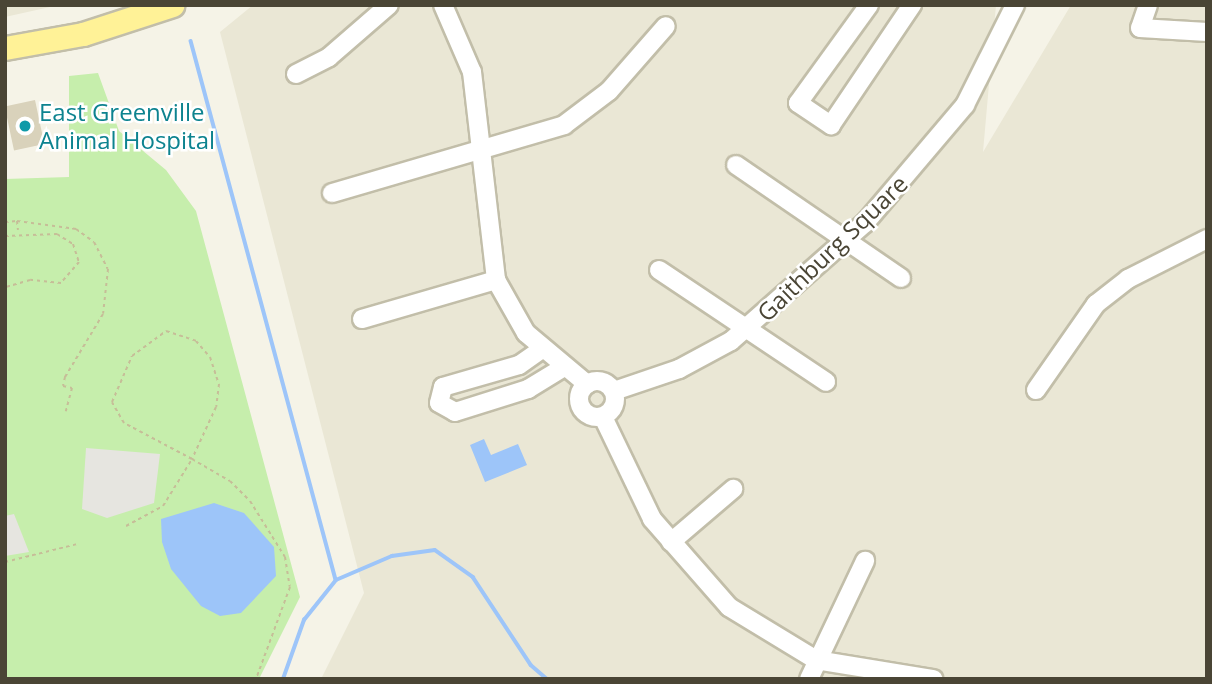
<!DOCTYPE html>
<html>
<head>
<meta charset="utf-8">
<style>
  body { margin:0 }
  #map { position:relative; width:1212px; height:684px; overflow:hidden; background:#f5f3e7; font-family:"Open Sans",sans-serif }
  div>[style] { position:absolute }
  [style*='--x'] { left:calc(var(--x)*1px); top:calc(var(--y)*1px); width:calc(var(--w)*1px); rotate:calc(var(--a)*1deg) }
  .residential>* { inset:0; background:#eae7d5 }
  .green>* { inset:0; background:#c6eeac }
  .parking>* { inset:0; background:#e6e5e0 }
  .water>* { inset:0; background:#9dc5f9 }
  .stream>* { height:3.5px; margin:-1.75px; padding:0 1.75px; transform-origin:1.75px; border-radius:1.75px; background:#9dc5f9 }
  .building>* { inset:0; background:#d9d2bb; transform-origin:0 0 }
  .path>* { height:2px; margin-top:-1px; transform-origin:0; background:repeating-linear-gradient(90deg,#c6bd98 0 3.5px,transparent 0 7px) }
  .roads { filter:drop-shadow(2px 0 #c2bea9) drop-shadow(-2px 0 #c2bea9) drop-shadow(0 2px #c2bea9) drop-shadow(0 -2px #c2bea9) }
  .minor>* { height:18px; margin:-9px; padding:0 9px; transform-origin:9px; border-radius:9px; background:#fff }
  .minor>.ring { margin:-9px; padding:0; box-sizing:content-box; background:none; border:18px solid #fff; border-radius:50% }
  .major>* { height:23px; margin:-11.5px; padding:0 11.5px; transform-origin:11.5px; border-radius:11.5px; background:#fff297 }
  .dots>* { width:19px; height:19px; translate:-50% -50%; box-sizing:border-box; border:4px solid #fff; border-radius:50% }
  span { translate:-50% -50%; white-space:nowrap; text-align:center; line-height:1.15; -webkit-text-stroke:5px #fff; paint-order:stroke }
  .culture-label { font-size:24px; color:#0d838f }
  .left { translate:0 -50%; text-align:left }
  .street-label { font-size:24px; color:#4a4535 }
  .frame { position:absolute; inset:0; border:7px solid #4a4535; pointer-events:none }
</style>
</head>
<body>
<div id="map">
  <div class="residential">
    <i style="clip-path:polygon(5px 5px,59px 5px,5px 17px)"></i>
    <i style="clip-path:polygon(253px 5px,996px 5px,983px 152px,1071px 5px,1207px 5px,1207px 679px,321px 679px,364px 593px,220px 32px)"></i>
  </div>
  <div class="green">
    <i style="clip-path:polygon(98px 73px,119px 131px,166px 170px,196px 211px,300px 597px,259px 679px,5px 679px,5px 179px,69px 177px,69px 76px)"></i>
  </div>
  <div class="parking">
    <i style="clip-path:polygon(86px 448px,160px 454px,154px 503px,107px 518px,82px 509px)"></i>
    <i style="clip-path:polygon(14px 514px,29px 552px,5px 556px,5px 516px)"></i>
  </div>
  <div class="water">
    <i style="clip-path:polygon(484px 439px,491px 455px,518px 444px,527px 465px,485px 482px,470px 445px)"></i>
    <i style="clip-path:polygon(214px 503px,244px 513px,274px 547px,276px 576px,241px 613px,220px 616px,201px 606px,171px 569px,162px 542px,161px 519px)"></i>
  </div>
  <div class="stream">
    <i style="--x:191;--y:41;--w:558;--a:74.94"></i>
    <i style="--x:283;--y:679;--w:63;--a:-70.4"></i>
    <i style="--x:304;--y:620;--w:51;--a:-51.3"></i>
    <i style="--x:336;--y:580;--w:61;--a:-23.2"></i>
    <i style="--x:392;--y:556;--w:43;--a:-7.9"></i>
    <i style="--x:435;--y:550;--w:47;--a:35.4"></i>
    <i style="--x:473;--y:577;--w:105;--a:56.6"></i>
    <i style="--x:531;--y:665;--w:21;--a:41"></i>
  </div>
  <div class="building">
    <i style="left:35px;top:100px;width:45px;height:31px;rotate:78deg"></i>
  </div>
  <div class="path">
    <i style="--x:17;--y:221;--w:60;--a:7.7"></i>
    <i style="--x:76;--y:229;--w:22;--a:36"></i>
    <i style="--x:94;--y:242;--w:30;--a:63"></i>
    <i style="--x:108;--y:269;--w:45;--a:96.3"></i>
    <i style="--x:103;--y:314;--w:74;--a:121.1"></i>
    <i style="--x:65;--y:377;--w:9;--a:103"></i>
    <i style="--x:63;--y:386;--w:9;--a:13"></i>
    <i style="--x:72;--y:388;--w:24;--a:105"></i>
    <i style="--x:5;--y:222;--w:12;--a:-5"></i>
    <i style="--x:17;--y:221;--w:9;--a:84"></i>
    <i style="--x:5;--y:236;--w:52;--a:-2.2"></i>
    <i style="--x:57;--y:234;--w:19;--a:32"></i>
    <i style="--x:73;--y:244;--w:19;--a:72"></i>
    <i style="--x:79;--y:262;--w:28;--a:131"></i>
    <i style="--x:61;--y:283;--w:31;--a:-174"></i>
    <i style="--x:30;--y:280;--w:26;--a:164"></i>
    <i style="--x:166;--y:331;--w:32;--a:18"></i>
    <i style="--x:196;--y:341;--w:21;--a:49"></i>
    <i style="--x:210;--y:357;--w:28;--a:72"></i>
    <i style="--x:219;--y:384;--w:23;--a:97"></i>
    <i style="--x:216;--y:407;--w:57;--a:114.8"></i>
    <i style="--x:192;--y:459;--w:77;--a:-152.1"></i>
    <i style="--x:124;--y:423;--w:24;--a:-120"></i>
    <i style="--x:112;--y:402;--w:50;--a:-66.5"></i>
    <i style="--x:132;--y:356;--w:42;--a:-36.3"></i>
    <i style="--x:126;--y:526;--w:42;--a:-28.4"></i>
    <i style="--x:163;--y:506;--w:55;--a:-58.3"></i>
    <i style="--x:192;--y:459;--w:44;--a:30.1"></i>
    <i style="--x:230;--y:481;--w:28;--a:45"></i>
    <i style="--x:250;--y:501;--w:66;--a:58"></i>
    <i style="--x:285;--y:557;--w:30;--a:81"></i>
    <i style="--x:290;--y:587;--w:98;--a:110.3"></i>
    <i style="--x:5;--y:562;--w:74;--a:-14"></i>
  </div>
  <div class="roads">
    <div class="minor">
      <i style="--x:443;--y:5;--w:73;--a:66.6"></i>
      <i style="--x:472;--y:72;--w:209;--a:83.4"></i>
      <i style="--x:496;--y:280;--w:61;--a:60.5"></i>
      <i style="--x:526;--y:333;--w:80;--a:39.9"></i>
      <i style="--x:869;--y:5;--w:121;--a:125.9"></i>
      <i style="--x:798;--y:103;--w:40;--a:34"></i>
      <i style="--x:831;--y:125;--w:145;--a:-56"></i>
      <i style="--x:1148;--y:5;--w:24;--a:109"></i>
      <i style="--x:1140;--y:28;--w:67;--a:3.4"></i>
      <i style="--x:296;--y:74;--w:37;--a:-27"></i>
      <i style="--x:329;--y:57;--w:79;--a:-40.9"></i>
      <i style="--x:736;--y:165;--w:200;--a:34.4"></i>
      <i style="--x:332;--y:193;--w:242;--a:-16.3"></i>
      <i style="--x:564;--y:125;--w:56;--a:-37.1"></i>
      <i style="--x:609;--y:91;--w:86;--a:-48.8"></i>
      <i style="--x:659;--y:270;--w:201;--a:33.8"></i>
      <i style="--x:362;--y:319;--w:140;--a:-16.2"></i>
      <i style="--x:542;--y:349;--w:28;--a:145"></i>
      <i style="--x:519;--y:365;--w:79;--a:163.9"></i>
      <i style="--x:443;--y:387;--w:16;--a:104"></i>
      <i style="--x:439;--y:403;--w:18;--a:29"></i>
      <i style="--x:455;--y:412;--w:77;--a:-17.5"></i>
      <i style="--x:528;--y:389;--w:42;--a:-31.4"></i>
      <i class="ring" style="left:579px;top:381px;width:18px;height:18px"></i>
      <i style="--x:1036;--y:390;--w:105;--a:-55.1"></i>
      <i style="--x:1096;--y:304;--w:41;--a:-38"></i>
      <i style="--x:1128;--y:279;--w:89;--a:-26.9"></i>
      <i style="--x:614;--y:391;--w:69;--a:-18.7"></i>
      <i style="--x:679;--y:369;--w:59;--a:-28.3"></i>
      <i style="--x:731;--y:341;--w:179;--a:-41.4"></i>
      <i style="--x:865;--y:223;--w:155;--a:-49.7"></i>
      <i style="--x:965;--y:105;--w:112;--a:-63.4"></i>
      <i style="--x:603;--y:417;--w:113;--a:64.3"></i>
      <i style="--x:652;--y:519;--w:117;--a:48.8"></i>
      <i style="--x:729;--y:607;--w:102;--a:31.3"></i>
      <i style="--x:816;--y:660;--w:119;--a:9.2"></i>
      <i style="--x:671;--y:542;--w:82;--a:-40.5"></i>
      <i style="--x:809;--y:679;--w:131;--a:-64.6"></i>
    </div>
    <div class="major">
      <i style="--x:5;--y:48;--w:79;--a:-10.2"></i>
      <i style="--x:83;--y:34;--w:94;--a:-18"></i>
    </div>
  </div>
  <div class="dots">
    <i style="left:25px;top:126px;background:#0f9aa8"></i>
  </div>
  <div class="culture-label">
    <span class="left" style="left:39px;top:126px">East Greenville<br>Animal Hospital</span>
  </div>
  <div class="street-label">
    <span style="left:832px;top:248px;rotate:-44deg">Gaithburg Square</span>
  </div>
  <div class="frame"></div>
</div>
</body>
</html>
